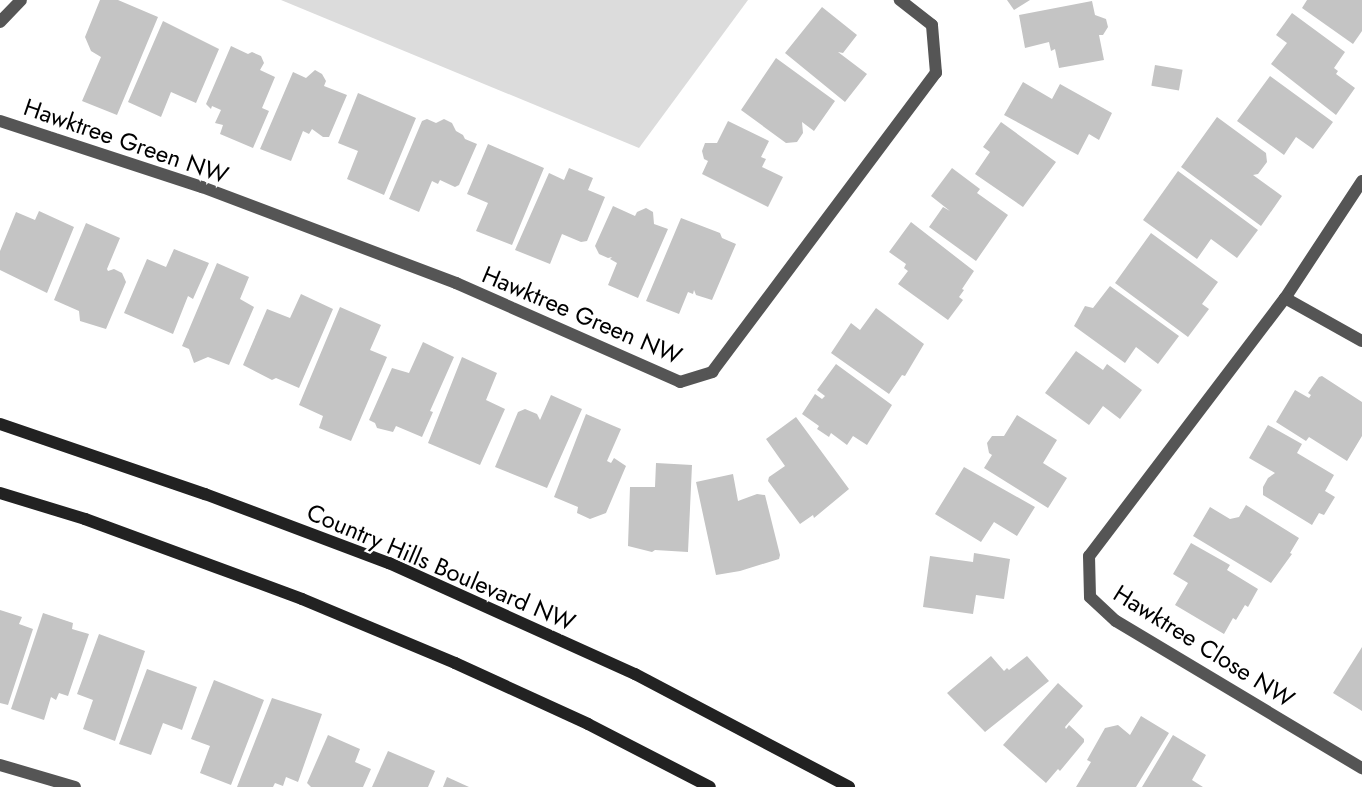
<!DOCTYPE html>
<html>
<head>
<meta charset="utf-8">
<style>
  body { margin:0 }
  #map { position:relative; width:1362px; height:787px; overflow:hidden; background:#fff; font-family:Jost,sans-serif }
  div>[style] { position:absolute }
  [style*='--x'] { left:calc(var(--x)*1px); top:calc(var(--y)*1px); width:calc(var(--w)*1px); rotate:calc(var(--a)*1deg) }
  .green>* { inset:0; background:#dcdcdc }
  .building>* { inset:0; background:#c4c4c4; transform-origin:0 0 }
  .minor>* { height:12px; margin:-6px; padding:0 6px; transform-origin:6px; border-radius:6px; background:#555 }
  .secondary>* { height:12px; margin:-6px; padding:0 6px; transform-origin:6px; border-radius:6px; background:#222 }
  span { translate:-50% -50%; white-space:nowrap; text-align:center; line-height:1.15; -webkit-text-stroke:4.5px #fff; paint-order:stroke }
  .street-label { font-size:24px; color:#000 }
</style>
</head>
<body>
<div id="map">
  <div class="green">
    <i style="clip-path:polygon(281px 0,748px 0,639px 148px)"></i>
  </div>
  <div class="building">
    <i style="clip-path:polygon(100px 0,118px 0,158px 17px,117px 115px,82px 101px,101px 57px,91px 51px,85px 37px)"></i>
    <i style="clip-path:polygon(1007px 0,1030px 0,1014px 10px)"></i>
    <i style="clip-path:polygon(1307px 0,1362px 0,1362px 31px,1353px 44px,1302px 8px)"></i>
    <i style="clip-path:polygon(1092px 1px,1095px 15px,1106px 19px,1108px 27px,1103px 35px,1099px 35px,1104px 60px,1059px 68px,1055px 49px,1051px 51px,1049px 42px,1025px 48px,1019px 15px)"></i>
    <i style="clip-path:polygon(822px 7px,857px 35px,843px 53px,838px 52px,867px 74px,845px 102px,785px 53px)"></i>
    <i style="clip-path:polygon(1292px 13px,1345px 52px,1334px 68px,1338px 71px,1336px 74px,1355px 88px,1336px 115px,1271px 64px,1287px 43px,1276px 35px)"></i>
    <i style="clip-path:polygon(163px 21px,219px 49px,196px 103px,171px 92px,161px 117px,128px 102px)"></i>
    <i style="clip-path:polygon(231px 46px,248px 54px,252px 52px,261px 56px,264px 63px,260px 70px,275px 77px,262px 108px,269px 111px,253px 148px,220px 134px,223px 125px,215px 123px,221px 110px,212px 106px,211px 109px,206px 104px)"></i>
    <i style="clip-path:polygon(776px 58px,835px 101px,814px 131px,802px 122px,803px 133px,797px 142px,786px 143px,741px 110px)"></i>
    <i style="left:1155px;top:65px;width:28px;height:21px;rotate:10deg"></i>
    <i style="clip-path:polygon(315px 70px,322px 74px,326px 81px,324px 86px,347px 95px,329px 137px,323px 137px,312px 129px,309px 134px,303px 131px,291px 161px,260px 149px,293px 72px,306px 78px)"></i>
    <i style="clip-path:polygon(1270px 76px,1333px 122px,1313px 149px,1296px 137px,1284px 155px,1237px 121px)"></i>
    <i style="clip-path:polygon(1023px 82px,1052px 99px,1060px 84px,1112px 113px,1099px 140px,1089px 134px,1078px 155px,1004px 115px)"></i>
    <i style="clip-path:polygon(358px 93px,416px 118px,384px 195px,347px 179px,358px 151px,338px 143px)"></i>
    <i style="clip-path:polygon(1217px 117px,1266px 153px,1267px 162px,1258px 174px,1253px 175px,1282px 196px,1261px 226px,1181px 167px)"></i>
    <i style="clip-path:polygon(427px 119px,436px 123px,444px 119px,452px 123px,456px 131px,463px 135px,465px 139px,477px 144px,459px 185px,455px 187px,440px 180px,438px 184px,432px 181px,419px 212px,389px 199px,422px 121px)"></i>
    <i style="clip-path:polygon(728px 121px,769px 141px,761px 157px,766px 159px,762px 167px,783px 177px,768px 207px,702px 174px,708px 161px,704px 159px,702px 151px,705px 143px,717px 143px)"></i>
    <i style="clip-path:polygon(1001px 122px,1056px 162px,1023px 207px,975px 174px,990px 152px,983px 147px)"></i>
    <i style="clip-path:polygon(488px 144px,544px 168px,512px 245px,476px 231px,488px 203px,467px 194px)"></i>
    <i style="clip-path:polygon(569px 168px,593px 178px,588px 190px,605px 197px,587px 241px,581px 242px,562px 234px,550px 264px,515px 250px,549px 173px,564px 180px)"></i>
    <i style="clip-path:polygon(952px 168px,980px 189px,977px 193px,1008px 215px,976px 261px,929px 227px,943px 207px,950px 211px,931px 196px)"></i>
    <i style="clip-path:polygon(1178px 171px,1258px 230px,1237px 258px,1211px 239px,1197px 259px,1143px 220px)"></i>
    <i style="clip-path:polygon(613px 206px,635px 216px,637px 212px,646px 208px,653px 212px,654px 224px,668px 229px,638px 298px,608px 285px,617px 263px,610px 259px,612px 257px,608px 258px,599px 254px,595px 246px)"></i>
    <i style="clip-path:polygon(39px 211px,74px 227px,47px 293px,0 270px,0 251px,16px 212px,35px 220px)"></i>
    <i style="clip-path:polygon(681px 218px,720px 233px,722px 238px,736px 244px,712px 300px,696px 295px,694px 290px,693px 294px,688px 292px,679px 314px,646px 301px)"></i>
    <i style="clip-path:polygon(911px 222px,974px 271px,962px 289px,964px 290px,959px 297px,963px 300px,948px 320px,898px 284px,908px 271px,904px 268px,906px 264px,889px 252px)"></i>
    <i style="clip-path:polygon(86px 223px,120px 238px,107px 269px,108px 271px,114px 269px,122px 273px,126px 282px,106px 329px,80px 321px,79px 311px,54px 300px)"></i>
    <i style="clip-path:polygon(1151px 233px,1218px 282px,1202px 304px,1209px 309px,1188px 337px,1115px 283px)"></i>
    <i style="clip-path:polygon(174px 249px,209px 263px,193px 299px,188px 296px,173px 334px,124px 313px,147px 259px,166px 267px)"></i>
    <i style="clip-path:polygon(217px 263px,249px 277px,240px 299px,254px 307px,229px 365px,208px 357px,194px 363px,189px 349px,182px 346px)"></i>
    <i style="clip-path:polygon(1110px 286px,1179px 336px,1158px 364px,1136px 347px,1125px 363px,1074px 326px,1085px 306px,1093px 308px)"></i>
    <i style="clip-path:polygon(301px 294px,333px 309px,299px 388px,276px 378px,272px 380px,243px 365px,267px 309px,290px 318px)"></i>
    <i style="clip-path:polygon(340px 307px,381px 325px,370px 350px,387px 357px,351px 441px,319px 428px,323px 416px,299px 405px)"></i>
    <i style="clip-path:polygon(876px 308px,924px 344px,905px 376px,902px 375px,889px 394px,831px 353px,851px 323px,860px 330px)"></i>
    <i style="clip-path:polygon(423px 342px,454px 357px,430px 411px,433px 412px,422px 437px,396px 426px,393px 432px,377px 428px,375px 423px,369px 420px,392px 368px,409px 373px)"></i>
    <i style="clip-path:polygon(1076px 351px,1103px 370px,1107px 364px,1142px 390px,1120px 419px,1103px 406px,1089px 425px,1045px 393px)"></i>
    <i style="clip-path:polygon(462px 357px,497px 373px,486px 400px,505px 409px,480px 465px,428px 443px)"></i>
    <i style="clip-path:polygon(836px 364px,892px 405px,867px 445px,853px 436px,847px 445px,831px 433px,829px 437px,817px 429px,819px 426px,802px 414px,815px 394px,822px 399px,825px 396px,817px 390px)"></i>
    <i style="clip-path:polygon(1322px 376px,1362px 402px,1362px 436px,1347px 461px,1309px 437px,1306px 441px,1276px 422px,1295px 390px,1309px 398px,1311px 395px,1308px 393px,1319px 377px)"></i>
    <i style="clip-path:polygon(551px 395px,582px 409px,547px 488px,495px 467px,518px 412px,525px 409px,537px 414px,540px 420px)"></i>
    <i style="clip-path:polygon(586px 414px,621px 429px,607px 461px,611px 463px,614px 458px,626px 466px,606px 513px,590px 519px,577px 513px,578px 507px,554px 497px)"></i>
    <i style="clip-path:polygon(1017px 415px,1057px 440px,1043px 463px,1067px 478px,1048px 508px,984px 468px,992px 455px,989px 453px,987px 443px,992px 436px,1004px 436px)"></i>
    <i style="clip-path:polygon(796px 417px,849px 489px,814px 518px,813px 515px,800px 524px,768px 481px,769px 477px,785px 466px,766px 439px)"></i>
    <i style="clip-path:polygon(1268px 425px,1302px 444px,1297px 453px,1334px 475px,1325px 491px,1335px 497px,1324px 515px,1319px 513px,1312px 525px,1263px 495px,1263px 487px,1268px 478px,1275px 473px,1249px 458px)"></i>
    <i style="clip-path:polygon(656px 463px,692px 465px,688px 552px,655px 550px,652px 552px,628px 546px,630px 487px,655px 487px)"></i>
    <i style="clip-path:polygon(964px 467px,1035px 507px,1017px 536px,994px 522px,981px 542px,935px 514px)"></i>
    <i style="clip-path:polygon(733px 474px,738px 501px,757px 494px,765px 495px,780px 555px,779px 559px,740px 571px,716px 575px,696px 482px)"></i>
    <i style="clip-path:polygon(1246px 505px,1299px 538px,1290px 553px,1292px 554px,1271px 583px,1193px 536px,1210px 507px,1230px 519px,1239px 517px)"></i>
    <i style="clip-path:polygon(1191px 543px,1230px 565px,1227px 570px,1258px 589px,1248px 607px,1245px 605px,1236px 620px,1233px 618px,1224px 634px,1175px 605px,1188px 583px,1173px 574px)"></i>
    <i style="clip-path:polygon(974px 553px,1010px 559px,1004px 599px,976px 595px,973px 614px,923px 607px,930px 556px,973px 562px)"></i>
    <i style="clip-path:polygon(0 610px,22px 617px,19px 624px,33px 629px,8px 705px,0 703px)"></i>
    <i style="clip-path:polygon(43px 613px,73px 623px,72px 629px,89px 634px,68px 696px,59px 693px,56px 700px,51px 697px,44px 720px,11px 709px)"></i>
    <i style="clip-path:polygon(99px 634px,145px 651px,115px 741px,83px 729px,93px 700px,77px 694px)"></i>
    <i style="clip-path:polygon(1362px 647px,1362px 711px,1333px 693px)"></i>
    <i style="clip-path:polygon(991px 656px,1004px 671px,1007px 668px,1009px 670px,1027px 656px,1049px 681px,985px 732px,947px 693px)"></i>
    <i style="clip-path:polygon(147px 669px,197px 687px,182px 730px,163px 723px,151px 755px,119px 744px)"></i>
    <i style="clip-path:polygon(214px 680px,264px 700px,231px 785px,200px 773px,210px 746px,191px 739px)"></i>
    <i style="clip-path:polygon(1058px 683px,1083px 706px,1065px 727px,1066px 729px,1069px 725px,1084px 739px,1084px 742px,1060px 771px,1058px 769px,1046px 783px,1003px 745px)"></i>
    <i style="clip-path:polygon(272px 698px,322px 714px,298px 782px,286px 777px,283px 786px,275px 783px,273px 787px,237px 787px)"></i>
    <i style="clip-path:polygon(1141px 716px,1169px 733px,1136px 787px,1076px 787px,1091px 762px,1087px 760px,1105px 728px,1118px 725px,1130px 735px)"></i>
    <i style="clip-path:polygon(328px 735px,360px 749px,355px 762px,371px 769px,363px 787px,311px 787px,307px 783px)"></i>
    <i style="clip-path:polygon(1173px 735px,1206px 755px,1192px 780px,1203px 787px,1142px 787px)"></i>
    <i style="clip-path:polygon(388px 751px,435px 771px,428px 787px,372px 787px)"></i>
    <i style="clip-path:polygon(447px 777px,469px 787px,443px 787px)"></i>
  </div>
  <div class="minor">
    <i style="--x:0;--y:22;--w:30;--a:-46"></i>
    <i style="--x:0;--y:121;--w:213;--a:18.1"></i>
    <i style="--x:202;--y:187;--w:272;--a:20.7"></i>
    <i style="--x:456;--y:283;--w:245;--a:23.8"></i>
    <i style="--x:680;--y:382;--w:34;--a:-17"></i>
    <i style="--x:712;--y:372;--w:374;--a:-53.2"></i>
    <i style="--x:936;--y:73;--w:48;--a:-94.8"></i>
    <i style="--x:932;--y:25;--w:41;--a:-142"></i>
    <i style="--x:1362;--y:181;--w:140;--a:123.3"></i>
    <i style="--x:1285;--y:298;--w:324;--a:127.2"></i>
    <i style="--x:1089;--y:556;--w:41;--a:88.6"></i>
    <i style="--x:1090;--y:597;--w:35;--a:43"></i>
    <i style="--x:1116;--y:621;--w:287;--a:30.9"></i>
    <i style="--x:1285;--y:298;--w:88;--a:29.2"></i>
    <i style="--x:0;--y:765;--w:78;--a:16.3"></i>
  </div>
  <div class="secondary">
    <i style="--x:0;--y:424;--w:217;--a:18.9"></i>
    <i style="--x:205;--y:494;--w:197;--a:20.6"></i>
    <i style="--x:389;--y:563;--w:270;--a:24.3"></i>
    <i style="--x:635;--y:674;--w:242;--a:27.8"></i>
    <i style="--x:0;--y:493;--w:89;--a:17"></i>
    <i style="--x:85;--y:519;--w:231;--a:20.2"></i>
    <i style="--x:302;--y:599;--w:166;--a:22.7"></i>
    <i style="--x:455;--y:663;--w:146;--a:24.6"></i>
    <i style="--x:588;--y:724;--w:137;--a:27.3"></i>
  </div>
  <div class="street-label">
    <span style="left:126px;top:141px;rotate:19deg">Hawktree Green NW</span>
    <span style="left:582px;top:315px;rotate:23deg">Hawktree Green NW</span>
    <span style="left:441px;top:567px;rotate:23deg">Country Hills Boulevard NW</span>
    <span style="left:1204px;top:646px;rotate:32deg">Hawktree Close NW</span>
  </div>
</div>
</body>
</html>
